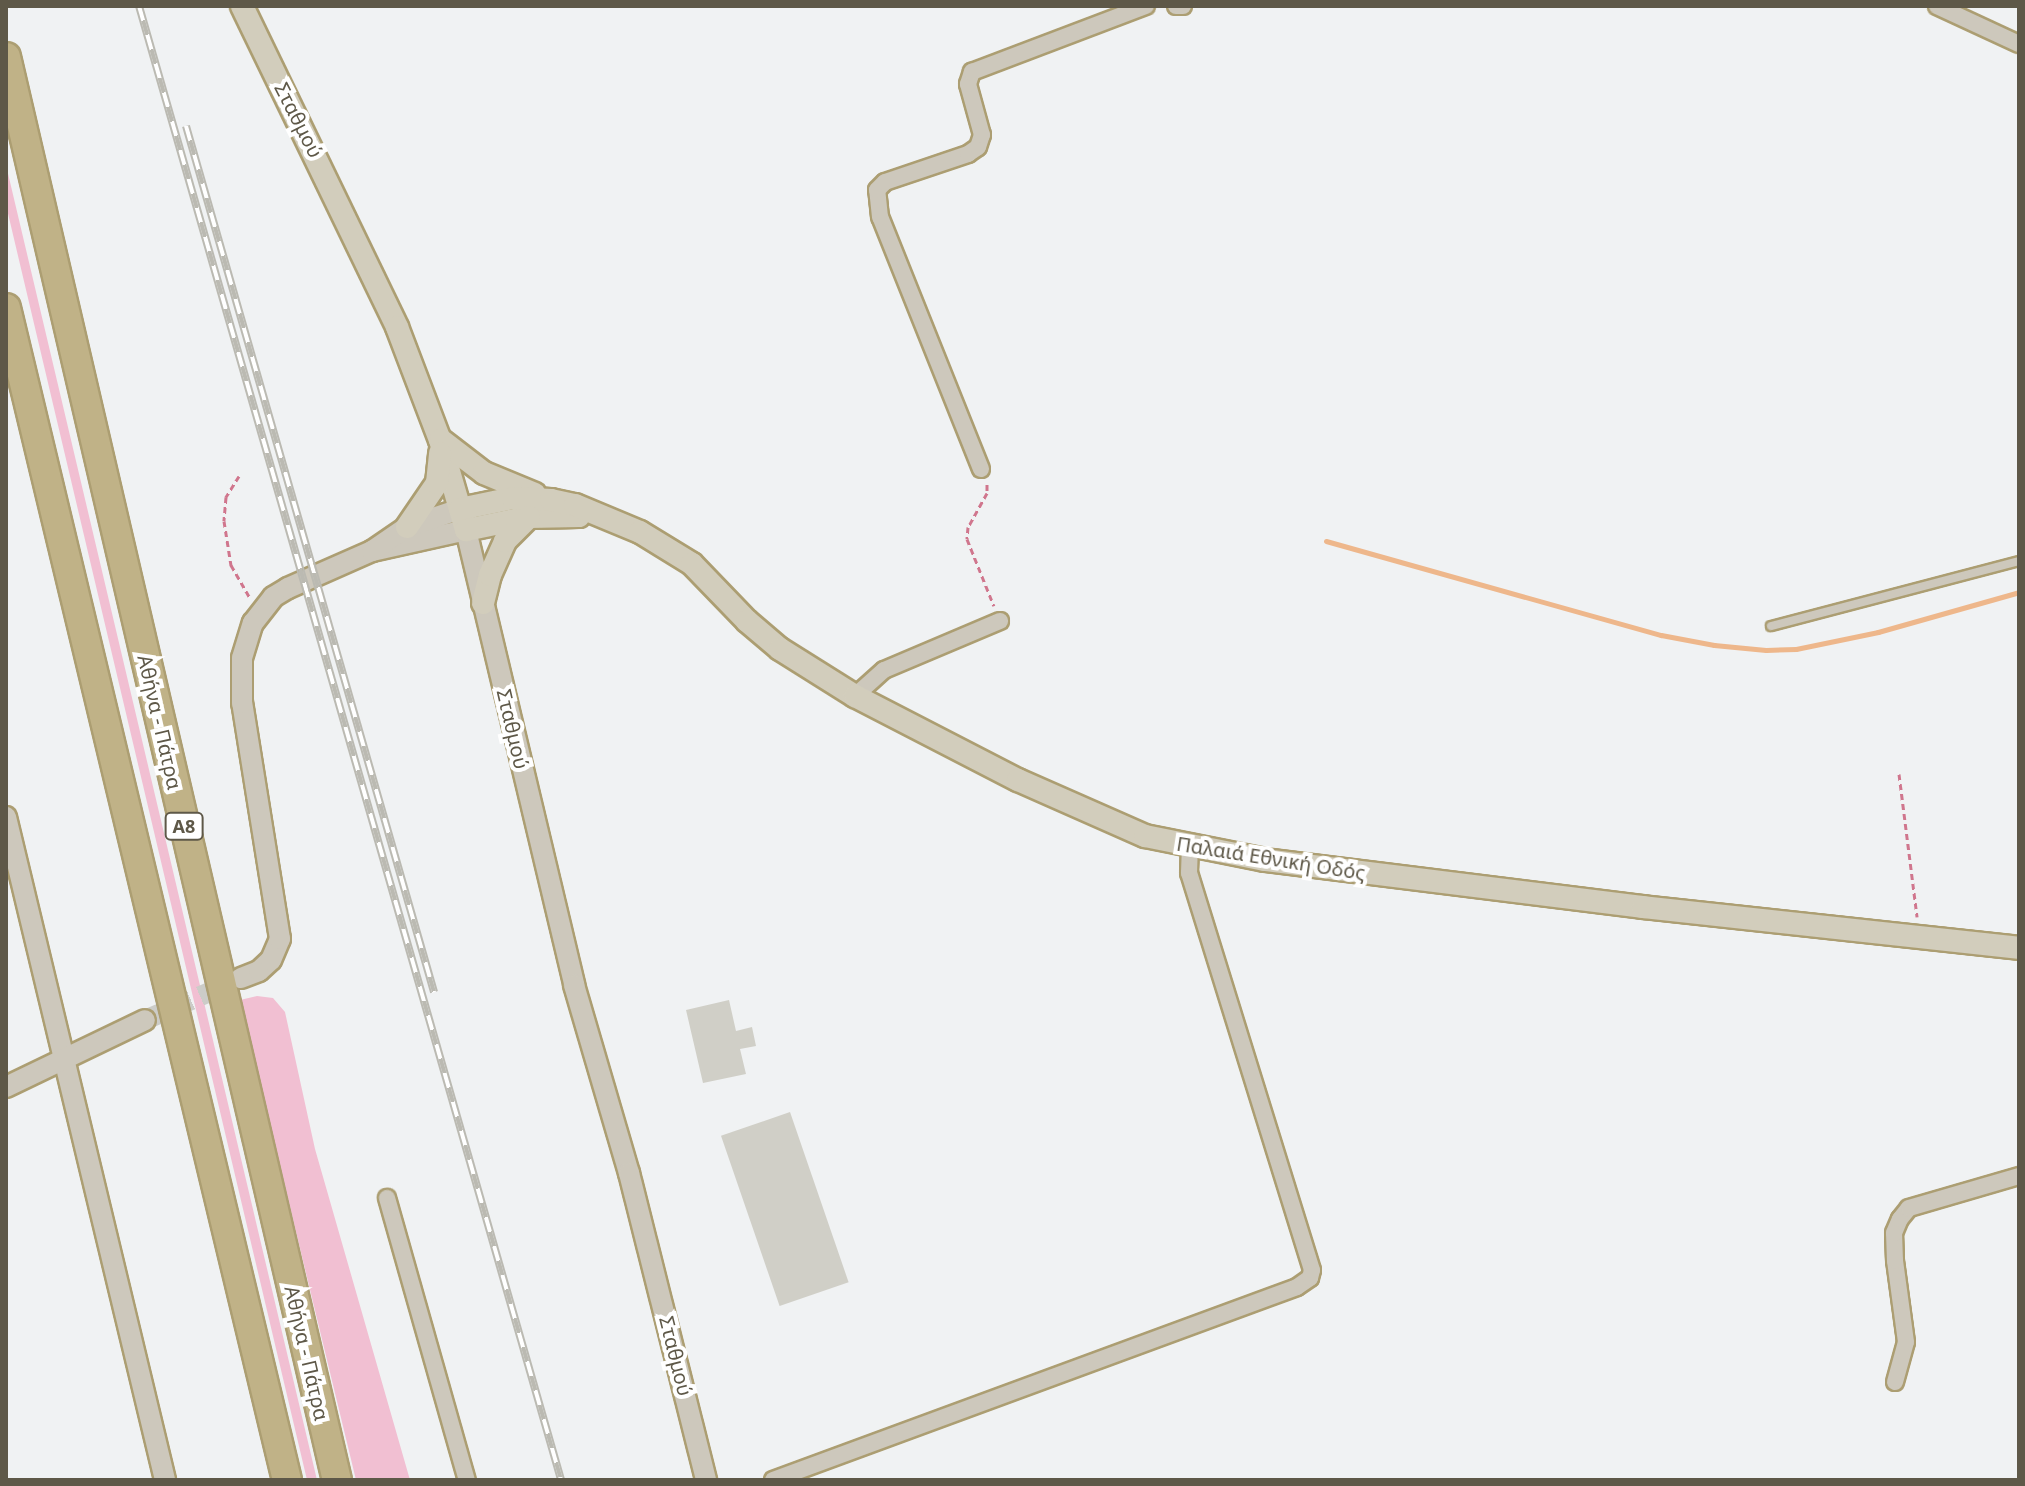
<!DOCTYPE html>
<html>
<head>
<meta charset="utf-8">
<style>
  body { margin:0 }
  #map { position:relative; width:2025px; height:1486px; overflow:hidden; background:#f0f2f3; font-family:"Noto Sans",sans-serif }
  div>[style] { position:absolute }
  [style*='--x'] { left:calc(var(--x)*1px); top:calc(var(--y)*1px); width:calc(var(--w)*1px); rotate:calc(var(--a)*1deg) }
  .green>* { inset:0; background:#f1bfd2 }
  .stream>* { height:5px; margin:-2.5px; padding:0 2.5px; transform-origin:2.5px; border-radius:2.5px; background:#eeb78b }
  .building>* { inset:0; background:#d0cfc7; transform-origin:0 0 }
  .tertiary-tunnel>* { height:20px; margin-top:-10px; transform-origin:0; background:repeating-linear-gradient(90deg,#ccccc8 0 20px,transparent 0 30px) }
  .path>* { height:3px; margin-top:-1.5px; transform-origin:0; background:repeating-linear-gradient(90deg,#d0768d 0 6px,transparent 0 10px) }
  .roads { filter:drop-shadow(2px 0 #ac9e72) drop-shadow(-2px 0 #ac9e72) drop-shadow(0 2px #ac9e72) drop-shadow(0 -2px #ac9e72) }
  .service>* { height:8px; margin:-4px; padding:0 4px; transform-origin:4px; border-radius:4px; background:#cdc8bc }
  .minor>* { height:16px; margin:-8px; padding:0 8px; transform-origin:8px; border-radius:8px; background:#cdc8bc }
  .tertiary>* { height:20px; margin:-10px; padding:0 10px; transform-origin:10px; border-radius:10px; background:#cdc8bc }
  .secondary>* { height:22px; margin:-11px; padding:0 11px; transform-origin:11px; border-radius:11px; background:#d2cdbc }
  .motorway>* { height:28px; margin:-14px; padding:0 14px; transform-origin:14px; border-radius:14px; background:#c0b287 }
  .rail>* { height:8px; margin-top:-4px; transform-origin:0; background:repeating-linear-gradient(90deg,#fff 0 15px,#bbbab2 0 30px); box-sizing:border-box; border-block:2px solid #bbbab2 }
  span { translate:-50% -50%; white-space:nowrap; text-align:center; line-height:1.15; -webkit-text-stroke:8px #fff; paint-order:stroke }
  .shield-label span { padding:2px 6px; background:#fff; border:2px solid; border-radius:6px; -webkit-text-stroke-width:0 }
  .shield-label { font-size:18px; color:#5e5848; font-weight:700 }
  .street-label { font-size:20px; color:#5e5848 }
  .frame { position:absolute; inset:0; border:8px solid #5e5848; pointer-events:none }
</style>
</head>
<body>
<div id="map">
  <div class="green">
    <i style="clip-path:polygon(6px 165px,216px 1053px,317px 1480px,307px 1480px,6px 205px)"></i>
    <i style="clip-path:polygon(257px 996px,273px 998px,285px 1012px,315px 1149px,410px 1480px,356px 1480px,240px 1000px)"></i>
  </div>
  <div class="stream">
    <i style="--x:1326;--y:541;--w:348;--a:15.7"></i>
    <i style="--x:1661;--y:635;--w:54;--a:10.7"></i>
    <i style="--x:1714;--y:645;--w:52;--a:5.5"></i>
    <i style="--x:1766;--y:650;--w:30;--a:-2"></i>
    <i style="--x:1796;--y:649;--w:84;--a:-11.7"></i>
    <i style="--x:1878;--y:632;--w:147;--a:-15.8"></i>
  </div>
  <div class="building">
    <i style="clip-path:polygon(729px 1000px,736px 1031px,752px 1027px,756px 1046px,740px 1049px,746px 1074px,703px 1083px,686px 1010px)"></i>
    <i style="left:790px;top:1112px;width:180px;height:73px;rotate:71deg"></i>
  </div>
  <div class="tertiary-tunnel">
    <i style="--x:145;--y:1020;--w:96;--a:-23.4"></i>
  </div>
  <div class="path">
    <i style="--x:239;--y:476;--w:25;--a:122"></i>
    <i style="--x:226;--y:497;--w:24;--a:95"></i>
    <i style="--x:224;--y:521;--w:45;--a:81"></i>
    <i style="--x:231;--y:565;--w:38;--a:60"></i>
    <i style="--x:987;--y:484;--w:9;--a:90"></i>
    <i style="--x:987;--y:493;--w:39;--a:119"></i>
    <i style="--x:968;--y:527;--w:12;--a:95"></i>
    <i style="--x:967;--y:539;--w:72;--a:68.1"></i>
    <i style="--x:1899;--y:774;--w:144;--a:82.8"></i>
  </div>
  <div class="roads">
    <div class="service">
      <i style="--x:1771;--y:626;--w:256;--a:-14.7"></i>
    </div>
    <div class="minor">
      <i style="--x:1176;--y:6;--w:7;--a:0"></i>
      <i style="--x:1937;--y:6;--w:90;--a:24.9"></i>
      <i style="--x:981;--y:469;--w:271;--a:-111.8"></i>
      <i style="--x:880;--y:217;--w:27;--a:-96"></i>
      <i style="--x:877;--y:190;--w:11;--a:-45"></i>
      <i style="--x:885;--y:182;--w:88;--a:-18.6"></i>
      <i style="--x:968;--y:154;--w:12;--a:-35"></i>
      <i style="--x:978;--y:147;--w:13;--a:-72"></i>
      <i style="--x:982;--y:135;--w:53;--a:-105.4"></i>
      <i style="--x:968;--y:84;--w:13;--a:-72"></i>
      <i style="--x:972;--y:72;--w:186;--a:-20.8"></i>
      <i style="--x:855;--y:696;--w:39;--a:-42"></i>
      <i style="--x:884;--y:670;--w:126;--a:-22.9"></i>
      <i style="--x:387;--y:1198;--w:293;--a:74.2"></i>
      <i style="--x:1895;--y:1382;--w:41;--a:-74.6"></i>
      <i style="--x:1906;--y:1342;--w:82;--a:-97.7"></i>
      <i style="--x:1895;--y:1261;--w:28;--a:-92"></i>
      <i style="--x:1894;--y:1233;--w:15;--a:-67"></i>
      <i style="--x:1900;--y:1219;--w:14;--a:-51"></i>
      <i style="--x:1909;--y:1208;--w:115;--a:-16.2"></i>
      <i style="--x:773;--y:1480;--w:558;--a:-20.22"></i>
      <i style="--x:1297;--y:1287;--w:16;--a:-35"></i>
      <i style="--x:1310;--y:1278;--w:8;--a:-76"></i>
      <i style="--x:1312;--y:1270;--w:416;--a:-107.2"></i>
      <i style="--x:1189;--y:873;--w:26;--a:-88"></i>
    </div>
    <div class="tertiary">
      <i style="--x:372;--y:551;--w:96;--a:-12.6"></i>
      <i style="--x:466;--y:530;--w:468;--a:76.6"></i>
      <i style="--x:574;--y:985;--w:196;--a:73.7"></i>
      <i style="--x:629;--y:1173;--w:317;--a:75.9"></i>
      <i style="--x:6;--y:817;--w:682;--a:76.51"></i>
      <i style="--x:241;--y:978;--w:19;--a:-21"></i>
      <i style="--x:259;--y:971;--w:16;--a:-43"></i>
      <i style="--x:271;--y:960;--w:23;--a:-67"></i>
      <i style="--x:280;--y:939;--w:239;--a:-99.1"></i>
      <i style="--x:242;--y:703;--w:45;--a:-90"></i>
      <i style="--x:242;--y:658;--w:37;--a:-73"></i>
      <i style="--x:253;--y:623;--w:33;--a:-52"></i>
      <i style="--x:273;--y:597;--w:17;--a:-31"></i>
      <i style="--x:288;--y:588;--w:92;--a:-23.8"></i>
      <i style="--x:372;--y:551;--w:42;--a:-34.4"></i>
      <i style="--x:407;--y:527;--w:56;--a:-18.8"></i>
      <i style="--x:6;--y:1087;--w:154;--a:-25.7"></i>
    </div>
    <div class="secondary">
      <i style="--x:242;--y:6;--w:356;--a:64.2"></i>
      <i style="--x:397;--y:327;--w:121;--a:69.2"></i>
      <i style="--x:440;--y:440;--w:94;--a:73.9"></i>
      <i style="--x:466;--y:530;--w:64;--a:-11.7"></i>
      <i style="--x:529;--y:517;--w:50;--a:-1.1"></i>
      <i style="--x:441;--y:440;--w:54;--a:37.5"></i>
      <i style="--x:484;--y:473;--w:55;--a:22.4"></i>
      <i style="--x:460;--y:509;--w:54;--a:-11.7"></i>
      <i style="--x:513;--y:498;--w:38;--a:3"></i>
      <i style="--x:551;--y:500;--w:25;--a:12"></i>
      <i style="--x:575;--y:505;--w:70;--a:22.6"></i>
      <i style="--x:640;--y:532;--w:61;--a:31.6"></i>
      <i style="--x:692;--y:564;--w:79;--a:46"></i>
      <i style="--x:747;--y:621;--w:43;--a:40.3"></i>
      <i style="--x:780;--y:649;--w:89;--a:32.1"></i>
      <i style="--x:855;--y:696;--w:183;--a:27.3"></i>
      <i style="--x:1018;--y:780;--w:139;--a:23.8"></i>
      <i style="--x:1145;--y:836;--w:122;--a:11.3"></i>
      <i style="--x:1265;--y:860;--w:381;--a:7.1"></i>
      <i style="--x:1643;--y:907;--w:378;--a:6.2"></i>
      <i style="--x:407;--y:527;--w:53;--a:-55.7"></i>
      <i style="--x:437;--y:483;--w:30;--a:-84"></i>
      <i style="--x:483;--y:603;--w:29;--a:-76"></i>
      <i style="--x:490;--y:575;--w:37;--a:-66"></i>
      <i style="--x:505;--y:541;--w:34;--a:-45"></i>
    </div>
    <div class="motorway">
      <i style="--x:6;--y:57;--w:1461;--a:76.91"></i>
      <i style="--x:6;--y:308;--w:1205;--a:76.52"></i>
    </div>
  </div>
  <div class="rail">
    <i style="--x:139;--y:6;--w:1533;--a:74.02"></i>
    <i style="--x:186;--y:126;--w:901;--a:74.02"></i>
  </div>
  <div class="shield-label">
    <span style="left:184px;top:826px">Α8</span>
  </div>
  <div class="street-label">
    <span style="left:299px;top:120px;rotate:63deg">Σταθμού</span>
    <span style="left:160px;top:722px;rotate:77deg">Αθήνα - Πάτρα</span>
    <span style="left:513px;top:729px;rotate:77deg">Σταθμού</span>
    <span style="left:1271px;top:858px;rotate:9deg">Παλαιά Εθνική Οδός</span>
    <span style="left:307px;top:1353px;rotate:77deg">Αθήνα - Πάτρα</span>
    <span style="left:676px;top:1356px;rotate:76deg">Σταθμού</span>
  </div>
  <div class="frame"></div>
</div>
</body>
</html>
